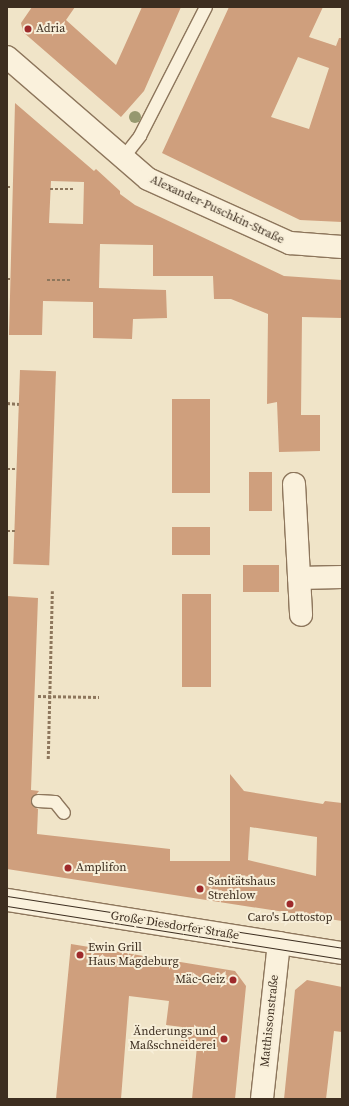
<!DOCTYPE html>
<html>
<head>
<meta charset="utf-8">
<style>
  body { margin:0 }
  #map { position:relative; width:349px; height:1106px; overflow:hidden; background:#f0e4c8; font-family:"Source Serif 4",serif }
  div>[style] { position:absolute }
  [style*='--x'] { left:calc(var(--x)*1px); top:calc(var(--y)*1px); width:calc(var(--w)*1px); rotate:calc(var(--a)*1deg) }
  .building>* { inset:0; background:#cf9f7d; transform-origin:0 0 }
  .path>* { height:2.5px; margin-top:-1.25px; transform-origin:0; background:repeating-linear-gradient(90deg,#8d765c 0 3px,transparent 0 5px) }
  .roads { filter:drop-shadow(1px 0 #8d765c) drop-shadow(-1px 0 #8d765c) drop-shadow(0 1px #8d765c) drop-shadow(0 -1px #8d765c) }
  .service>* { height:12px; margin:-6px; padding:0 6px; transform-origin:6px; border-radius:6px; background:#faf1dc }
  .minor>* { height:22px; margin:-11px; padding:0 11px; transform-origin:11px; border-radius:11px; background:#faf1dc }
  .tertiary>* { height:22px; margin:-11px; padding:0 11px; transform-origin:11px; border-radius:11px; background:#faf1dc }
  .tram>* { height:1px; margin:-0.5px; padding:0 0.5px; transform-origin:0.5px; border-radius:0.5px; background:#3d2e20 }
  .trees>* { width:12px; height:12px; margin:-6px; border-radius:50%; background:#96986f }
  .dots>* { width:11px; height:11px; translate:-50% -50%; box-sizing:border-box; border:2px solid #f7eed8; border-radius:50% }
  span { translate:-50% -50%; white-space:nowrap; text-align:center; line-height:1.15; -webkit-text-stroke:4px #f7eed8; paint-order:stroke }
  .poi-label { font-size:12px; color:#3d2e20 }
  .left { translate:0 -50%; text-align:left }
  .right { translate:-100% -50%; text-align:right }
  .street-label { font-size:12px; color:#3d2e20 }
  .frame { position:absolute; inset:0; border:8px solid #3d2e20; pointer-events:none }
</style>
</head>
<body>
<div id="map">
  <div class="building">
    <i style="clip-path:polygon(32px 7px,75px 7px,66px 20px,116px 65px,142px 7px,181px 7px,144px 91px,121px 117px,23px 32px,21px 23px)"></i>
    <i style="clip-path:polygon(evenodd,229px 7px,323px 7px,309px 37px,336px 46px,339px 38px,342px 38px,342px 222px,300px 220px,162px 153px,229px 7px,298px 57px,329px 68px,309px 129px,271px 117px,298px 57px)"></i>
    <i style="clip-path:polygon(evenodd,15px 103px,94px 171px,96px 169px,120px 191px,120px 194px,135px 205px,284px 276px,342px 280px,342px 318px,302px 317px,301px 415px,320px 415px,320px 451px,279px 452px,277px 402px,267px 404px,268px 314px,231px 299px,214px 299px,213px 276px,153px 276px,153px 245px,100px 244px,99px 288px,166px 290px,167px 318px,133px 319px,132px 339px,93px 338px,93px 302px,43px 301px,42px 335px,9px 335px,15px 103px,51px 181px,84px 182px,83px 224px,49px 223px,51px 181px)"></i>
    <i style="left:20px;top:370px;width:36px;height:194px;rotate:2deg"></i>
    <i style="left:172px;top:399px;width:38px;height:94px"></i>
    <i style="left:249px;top:472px;width:23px;height:39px"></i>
    <i style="left:172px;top:527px;width:38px;height:28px"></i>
    <i style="left:243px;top:565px;width:36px;height:27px"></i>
    <i style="left:182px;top:594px;width:29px;height:93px"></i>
    <i style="clip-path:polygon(evenodd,7px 596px,38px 598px,31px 790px,39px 791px,31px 801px,34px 807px,38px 809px,37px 834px,170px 849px,170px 861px,230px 861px,230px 774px,244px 791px,323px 804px,325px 801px,342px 803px,342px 921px,7px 869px,7px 596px,250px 827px,317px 837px,316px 876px,248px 860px,250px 827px)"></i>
    <i style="clip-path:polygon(71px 944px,235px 971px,246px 986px,235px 1099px,192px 1099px,197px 1046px,181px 1043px,182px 1027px,166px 1025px,169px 1001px,129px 996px,121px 1099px,56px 1099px)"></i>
    <i style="clip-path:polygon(307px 980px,342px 987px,342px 1032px,334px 1031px,326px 1099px,284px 1099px,295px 990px)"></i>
  </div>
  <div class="path">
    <i style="--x:7;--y:187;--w:5;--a:0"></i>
    <i style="--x:50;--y:189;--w:23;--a:0"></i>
    <i style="--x:7;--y:279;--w:3;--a:0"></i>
    <i style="--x:47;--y:280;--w:24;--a:0"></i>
    <i style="--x:7;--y:403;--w:12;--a:5"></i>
    <i style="--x:7;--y:469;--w:10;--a:0"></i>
    <i style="--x:7;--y:531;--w:9;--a:0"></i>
    <i style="--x:38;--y:696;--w:61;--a:0.9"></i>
    <i style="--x:48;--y:759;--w:168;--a:-88.6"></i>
  </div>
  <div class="roads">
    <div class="service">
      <i style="--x:123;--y:158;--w:28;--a:-52"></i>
      <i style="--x:140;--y:136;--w:145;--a:-62.9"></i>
      <i style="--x:38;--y:801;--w:17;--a:3"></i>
      <i style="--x:55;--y:802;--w:14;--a:51"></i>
    </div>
    <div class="minor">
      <i style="--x:7;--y:57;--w:186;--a:40.9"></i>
      <i style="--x:148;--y:179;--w:156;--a:24.3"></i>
      <i style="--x:290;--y:243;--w:52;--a:4.4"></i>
      <i style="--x:294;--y:484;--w:131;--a:86.9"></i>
      <i style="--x:299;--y:578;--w:43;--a:-1.3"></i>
      <i style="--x:262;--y:1099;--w:157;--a:-83.8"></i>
    </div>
    <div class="tertiary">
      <i style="--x:7;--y:900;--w:339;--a:9"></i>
    </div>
  </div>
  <div class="tram">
    <i style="--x:7;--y:896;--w:339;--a:8.8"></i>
    <i style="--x:7;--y:906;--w:339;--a:9"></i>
  </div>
  <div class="trees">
    <i style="left:135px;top:117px"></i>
  </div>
  <div class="dots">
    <i style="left:28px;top:29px;background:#9e2a2b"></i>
    <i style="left:68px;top:868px;background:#9e2a2b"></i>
    <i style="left:200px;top:889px;background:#9e2a2b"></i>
    <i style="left:290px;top:904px;background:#9e2a2b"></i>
    <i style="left:80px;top:955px;background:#9e2a2b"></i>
    <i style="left:233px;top:980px;background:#9e2a2b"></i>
    <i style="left:224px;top:1039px;background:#9e2a2b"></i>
  </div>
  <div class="poi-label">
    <span class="left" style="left:36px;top:29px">Adria</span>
    <span class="left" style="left:76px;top:868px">Amplifon</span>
    <span class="left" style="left:208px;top:889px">Sanitätshaus<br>Strehlow</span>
    <span style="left:290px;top:918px">Caro's Lottostop</span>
    <span class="left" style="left:88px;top:955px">Ewin Grill<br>Haus Magdeburg</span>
    <span class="right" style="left:225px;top:980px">Mäc-Geiz</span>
    <span class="right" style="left:216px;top:1039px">Änderungs und<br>Maßschneiderei</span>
  </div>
  <div class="street-label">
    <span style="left:217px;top:210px;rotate:25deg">Alexander-Puschkin-Straße</span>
    <span style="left:175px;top:926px;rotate:9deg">Große Diesdorfer Straße</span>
    <span style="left:270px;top:1021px;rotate:-84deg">Matthissonstraße</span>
  </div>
  <div class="frame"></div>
</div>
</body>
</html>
